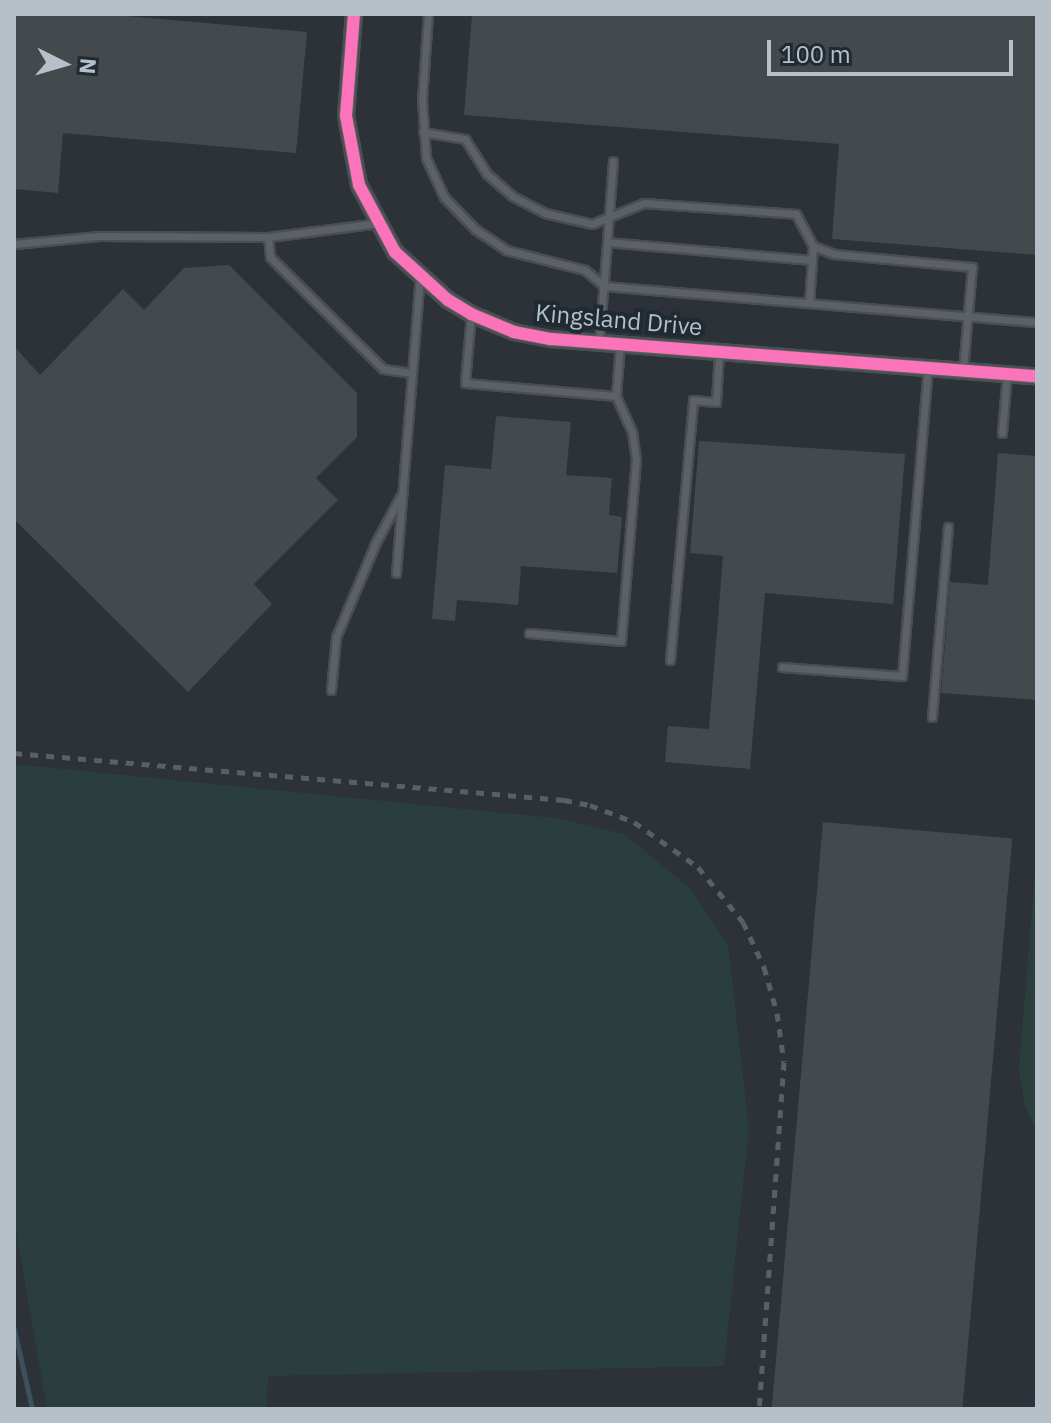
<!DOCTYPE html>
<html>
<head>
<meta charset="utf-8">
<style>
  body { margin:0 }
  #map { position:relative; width:1051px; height:1423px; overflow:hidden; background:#2c3238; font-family:"IBM Plex Sans",sans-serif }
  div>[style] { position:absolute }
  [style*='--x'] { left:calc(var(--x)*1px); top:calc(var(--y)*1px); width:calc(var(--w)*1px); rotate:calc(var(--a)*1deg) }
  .green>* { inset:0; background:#2a3e3e }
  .stream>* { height:5px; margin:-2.5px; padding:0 2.5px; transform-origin:2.5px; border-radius:2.5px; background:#3c5060 }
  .building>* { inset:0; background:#44494e; transform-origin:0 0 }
  .roads { filter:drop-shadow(2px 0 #4a4e53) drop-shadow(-2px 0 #4a4e53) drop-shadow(0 2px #4a4e53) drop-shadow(0 -2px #4a4e53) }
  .service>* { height:7px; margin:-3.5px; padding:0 3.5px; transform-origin:3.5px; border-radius:3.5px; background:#5c6166 }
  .minor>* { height:14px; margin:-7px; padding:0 7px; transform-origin:7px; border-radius:7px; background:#5c6166 }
  .rail>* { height:5px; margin-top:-2.5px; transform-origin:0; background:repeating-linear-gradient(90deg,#5a5f64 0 8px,transparent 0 16px) }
  .cycleway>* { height:12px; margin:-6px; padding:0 6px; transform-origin:6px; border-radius:6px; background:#fb73b8 }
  span { translate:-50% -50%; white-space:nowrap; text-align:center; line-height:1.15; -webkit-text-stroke:8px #1f2a32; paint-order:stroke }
  .street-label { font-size:24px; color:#b7c0c8 }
  .frame { position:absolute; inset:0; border:16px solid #b7c0c8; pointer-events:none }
  .north { position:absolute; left:24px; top:24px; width:80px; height:80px; -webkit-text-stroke:6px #1f2a32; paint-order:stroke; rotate:95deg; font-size:22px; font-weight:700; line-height:32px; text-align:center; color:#b7c0c8 }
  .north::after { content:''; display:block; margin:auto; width:28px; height:36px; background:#b7c0c8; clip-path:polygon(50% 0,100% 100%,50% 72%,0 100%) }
  .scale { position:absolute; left:767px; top:40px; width:246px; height:36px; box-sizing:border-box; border:4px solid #b7c0c8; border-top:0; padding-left:10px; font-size:24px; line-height:28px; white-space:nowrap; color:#b7c0c8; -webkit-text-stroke:6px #1f2a32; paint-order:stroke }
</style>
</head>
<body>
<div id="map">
  <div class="green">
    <i style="clip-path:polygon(14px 764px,555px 818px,624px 834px,690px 888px,728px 945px,749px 1128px,724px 1366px,268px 1376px,267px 1409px,47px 1409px,14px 1219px)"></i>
    <i style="clip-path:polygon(1037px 847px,1037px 1130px,1025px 1107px,1019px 1069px)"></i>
  </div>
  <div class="stream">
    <i style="--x:14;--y:1329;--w:82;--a:77.3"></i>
  </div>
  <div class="building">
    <i style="clip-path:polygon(14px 14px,104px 14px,307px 32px,296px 153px,63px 133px,58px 193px,14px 189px)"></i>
    <i style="clip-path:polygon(472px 14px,1037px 14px,1037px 255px,832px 239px,839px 144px,464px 115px)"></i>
    <i style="clip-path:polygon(229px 265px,357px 393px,357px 437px,316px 478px,338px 500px,254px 584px,272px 604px,188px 692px,14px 519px,14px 346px,40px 375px,123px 289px,144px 310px,184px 268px)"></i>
    <i style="clip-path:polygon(496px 416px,571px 422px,566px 475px,612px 478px,609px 515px,622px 517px,617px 573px,521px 566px,518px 605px,457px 600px,455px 621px,432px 619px,445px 465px,491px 469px)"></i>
    <i style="clip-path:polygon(699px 441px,905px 454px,893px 604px,765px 593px,750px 769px,665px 762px,668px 726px,709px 729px,723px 556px,690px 553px)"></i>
    <i style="clip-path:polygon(998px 453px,1037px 456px,1037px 700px,941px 693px,950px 582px,988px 585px)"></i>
    <i style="left:823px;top:822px;width:190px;height:589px;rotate:5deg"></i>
  </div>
  <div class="roads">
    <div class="service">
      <i style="--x:428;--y:14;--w:85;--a:94"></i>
      <i style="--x:422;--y:99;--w:59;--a:86.1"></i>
      <i style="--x:426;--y:158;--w:43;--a:65.2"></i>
      <i style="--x:444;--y:197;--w:45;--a:45.9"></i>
      <i style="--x:475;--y:229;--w:37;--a:34"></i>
      <i style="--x:506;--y:250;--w:81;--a:14.2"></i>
      <i style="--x:585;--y:270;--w:25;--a:40"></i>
      <i style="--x:604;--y:286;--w:434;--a:4.8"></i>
      <i style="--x:423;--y:132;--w:43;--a:9.5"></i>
      <i style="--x:465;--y:139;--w:41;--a:57.8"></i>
      <i style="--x:487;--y:174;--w:33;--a:41"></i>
      <i style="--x:512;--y:196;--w:37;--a:27"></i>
      <i style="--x:545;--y:213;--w:48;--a:13.2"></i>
      <i style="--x:592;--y:224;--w:56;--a:-22"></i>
      <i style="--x:644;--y:203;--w:152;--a:4.1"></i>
      <i style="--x:796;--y:214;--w:36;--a:62"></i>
      <i style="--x:813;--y:246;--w:22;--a:21"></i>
      <i style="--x:834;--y:254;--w:139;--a:5.4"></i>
      <i style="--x:972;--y:267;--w:102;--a:95"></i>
      <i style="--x:268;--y:237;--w:20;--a:84"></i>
      <i style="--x:270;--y:257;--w:159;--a:44.7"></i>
      <i style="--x:383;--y:369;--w:29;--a:8"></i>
      <i style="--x:607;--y:242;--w:81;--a:-85.8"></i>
      <i style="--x:14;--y:244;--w:85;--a:-5.4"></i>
      <i style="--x:99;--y:236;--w:169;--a:0.3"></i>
      <i style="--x:268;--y:237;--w:112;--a:-7.2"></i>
      <i style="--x:809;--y:303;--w:57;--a:-86"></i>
      <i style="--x:471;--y:314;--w:69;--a:95"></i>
      <i style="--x:465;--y:383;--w:152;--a:4.9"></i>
      <i style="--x:616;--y:396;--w:52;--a:-85.6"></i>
      <i style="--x:599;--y:342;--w:100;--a:-85.4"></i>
      <i style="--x:607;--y:242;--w:205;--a:5"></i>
      <i style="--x:1002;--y:433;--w:60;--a:-85.2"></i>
      <i style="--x:396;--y:573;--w:298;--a:-85.4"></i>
      <i style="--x:529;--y:633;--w:92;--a:5"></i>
      <i style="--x:621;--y:641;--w:182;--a:-85.3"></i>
      <i style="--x:636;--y:460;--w:28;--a:-98"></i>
      <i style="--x:632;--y:432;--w:39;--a:-114"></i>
      <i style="--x:670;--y:660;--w:261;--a:-84.9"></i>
      <i style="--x:693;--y:400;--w:23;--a:5"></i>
      <i style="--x:716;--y:402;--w:51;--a:-86.6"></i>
      <i style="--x:782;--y:667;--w:120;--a:4.3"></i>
      <i style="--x:902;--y:676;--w:308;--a:-85.2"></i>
      <i style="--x:331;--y:690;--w:53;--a:-84.6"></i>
      <i style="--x:336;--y:637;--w:103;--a:-67.2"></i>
      <i style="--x:376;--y:542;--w:51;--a:-61.9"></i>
      <i style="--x:932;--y:717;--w:191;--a:-85.2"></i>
    </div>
    <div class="minor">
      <i style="--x:354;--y:14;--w:102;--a:94.5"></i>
      <i style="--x:346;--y:116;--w:70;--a:79.3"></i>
      <i style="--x:359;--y:185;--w:76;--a:61.8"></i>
      <i style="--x:395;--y:252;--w:72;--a:42.2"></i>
      <i style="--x:448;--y:300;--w:27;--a:31"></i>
      <i style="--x:471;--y:314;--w:47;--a:22.7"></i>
      <i style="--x:514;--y:332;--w:38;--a:11"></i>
      <i style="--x:551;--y:339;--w:487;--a:4.4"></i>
    </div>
  </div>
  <div class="rail">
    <i style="--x:14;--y:753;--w:552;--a:4.88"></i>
    <i style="--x:564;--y:800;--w:26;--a:11"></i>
    <i style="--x:590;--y:805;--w:47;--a:21.1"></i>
    <i style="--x:634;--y:822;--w:78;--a:35.1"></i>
    <i style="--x:698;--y:867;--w:71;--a:50.7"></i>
    <i style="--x:743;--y:922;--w:50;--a:65"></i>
    <i style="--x:764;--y:967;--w:48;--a:74.2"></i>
    <i style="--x:777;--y:1013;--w:49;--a:81.9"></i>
    <i style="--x:784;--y:1062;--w:348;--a:94.1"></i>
  </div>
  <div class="cycleway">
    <i style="--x:354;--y:14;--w:102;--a:94.5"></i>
    <i style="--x:346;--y:116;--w:70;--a:79.3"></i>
    <i style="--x:359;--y:185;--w:76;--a:61.8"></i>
    <i style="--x:395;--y:252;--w:72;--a:42.2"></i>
    <i style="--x:448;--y:300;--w:27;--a:31"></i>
    <i style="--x:471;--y:314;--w:47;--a:22.7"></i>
    <i style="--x:514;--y:332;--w:38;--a:11"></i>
    <i style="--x:551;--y:339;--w:487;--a:4.4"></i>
  </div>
  <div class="street-label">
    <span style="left:619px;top:320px;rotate:5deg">Kingsland Drive</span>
  </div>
  <div class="frame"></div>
  <div class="north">N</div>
  <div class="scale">100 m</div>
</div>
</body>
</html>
